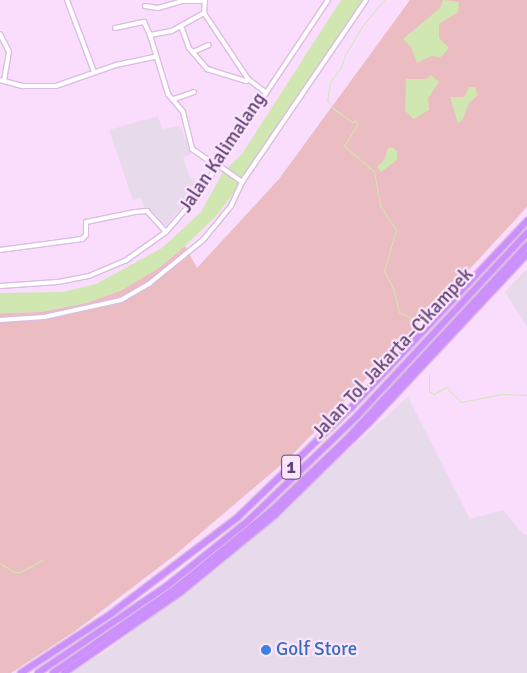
<!DOCTYPE html>
<html>
<head>
<meta charset="utf-8">
<style>
  body { margin:0 }
  #map { position:relative; width:527px; height:673px; overflow:hidden; background:#faddfd; font-family:Signika,sans-serif }
  div>[style] { position:absolute }
  [style*='--x'] { left:calc(var(--x)*1px); top:calc(var(--y)*1px); width:calc(var(--w)*1px); rotate:calc(var(--a)*1deg) }
  .industrial>* { inset:0; background:#e7daeb }
  .green>* { inset:0; background:#ebbcc1 }
  .water>* { inset:0; background:#d0e7b1 }
  .stream>* { height:1px; margin:-0.5px; padding:0 0.5px; transform-origin:0.5px; border-radius:0.5px; background:#d0e7b1 }
  .roads { filter:drop-shadow(1px 0 #dbbce3) drop-shadow(-1px 0 #dbbce3) drop-shadow(0 1px #dbbce3) drop-shadow(0 -1px #dbbce3) }
  .minor>* { height:4px; margin:-2px; padding:0 2px; transform-origin:2px; border-radius:2px; background:#fff }
  .highway>* { height:5.5px; margin:-2.75px; padding:0 2.75px; transform-origin:2.75px; border-radius:2.75px; background:#cc90fc }
  .dots>* { width:14px; height:14px; translate:-50% -50%; box-sizing:border-box; border:2px solid #fce5ff; border-radius:50% }
  span { translate:-50% -50%; white-space:nowrap; text-align:center; line-height:1.15; -webkit-text-stroke:4.5px #fce5ff; paint-order:stroke }
  .shield-label span { padding:1px 4px; background:#fce5ff; border:1px solid; border-radius:4px; -webkit-text-stroke-width:0 }
  .shield-label { font-size:18px; color:#634574; font-weight:700 }
  .street-label { font-size:19px; color:#634574 }
  .shop-label { font-size:19px; color:#366cbe }
  .left { translate:0 -50%; text-align:left }
</style>
</head>
<body>
<div id="map">
  <div class="industrial">
    <i style="clip-path:polygon(158px 116px,162px 129px,180px 126px,191px 154px,183px 157px,189px 175px,199px 185px,166px 226px,153px 212px,146px 214px,141px 198px,133px 200px,109px 130px)"></i>
    <i style="clip-path:polygon(527px 269px,527px 327px,505px 292px)"></i>
    <i style="clip-path:polygon(408px 397px,470px 519px,503px 510px,524px 535px,527px 534px,527px 673px,69px 673px,108px 650px,168px 603px,294px 498px)"></i>
  </div>
  <div class="green">
    <i style="clip-path:polygon(410px 0,527px 0,527px 207px,402px 342px,290px 457px,175px 555px,74px 632px,11px 673px,0 673px,0 313px,40px 312px,86px 303px,122px 290px,160px 267px,185px 246px,197px 268px,279px 179px)"></i>
  </div>
  <div class="water">
    <i style="clip-path:polygon(341px 0,367px 0,242px 182px,217px 215px,185px 246px,160px 267px,122px 290px,86px 303px,40px 312px,0 313px,0 293px,63px 292px,96px 284px,162px 248px,201px 212px,223px 172px,242px 154px)"></i>
    <i style="clip-path:polygon(443px 0,459px 2px,458px 12px,439px 24px,439px 38px,449px 48px,441px 57px,431px 56px,417px 63px,411px 47px,403px 39px,440px 8px)"></i>
    <i style="clip-path:polygon(431px 75px,439px 82px,428px 98px,429px 110px,414px 119px,405px 111px,406px 79px,426px 79px)"></i>
    <i style="clip-path:polygon(469px 87px,475px 87px,478px 95px,469px 103px,462px 121px,458px 123px,450px 97px,464px 97px)"></i>
    <i style="clip-path:polygon(392px 147px,397px 151px,397px 160px,381px 172px,377px 167px,384px 160px,388px 148px)"></i>
  </div>
  <div class="stream">
    <i style="--x:384;--y:0;--w:33;--a:130"></i>
    <i style="--x:363;--y:25;--w:35;--a:121"></i>
    <i style="--x:345;--y:55;--w:13;--a:108"></i>
    <i style="--x:341;--y:67;--w:19;--a:126"></i>
    <i style="--x:330;--y:82;--w:18;--a:99"></i>
    <i style="--x:327;--y:100;--w:11;--a:52"></i>
    <i style="--x:334;--y:109;--w:22;--a:36"></i>
    <i style="--x:352;--y:122;--w:4;--a:-27"></i>
    <i style="--x:356;--y:120;--w:5;--a:79"></i>
    <i style="--x:357;--y:125;--w:25;--a:122"></i>
    <i style="--x:344;--y:146;--w:39;--a:40"></i>
    <i style="--x:374;--y:171;--w:36;--a:80"></i>
    <i style="--x:380;--y:206;--w:29;--a:56"></i>
    <i style="--x:396;--y:230;--w:43;--a:106.3"></i>
    <i style="--x:384;--y:271;--w:19;--a:62"></i>
    <i style="--x:393;--y:288;--w:25;--a:76"></i>
    <i style="--x:399;--y:312;--w:14;--a:25"></i>
    <i style="--x:412;--y:318;--w:12;--a:59"></i>
    <i style="--x:418;--y:328;--w:20;--a:127"></i>
    <i style="--x:429;--y:373;--w:18;--a:90"></i>
    <i style="--x:429;--y:391;--w:6;--a:31"></i>
    <i style="--x:434;--y:394;--w:14;--a:-30"></i>
    <i style="--x:446;--y:387;--w:21;--a:45"></i>
    <i style="--x:461;--y:402;--w:41;--a:-11.3"></i>
    <i style="--x:501;--y:394;--w:26;--a:2"></i>
    <i style="--x:0;--y:563;--w:17;--a:33"></i>
    <i style="--x:14;--y:572;--w:6;--a:0"></i>
    <i style="--x:20;--y:572;--w:26;--a:-28"></i>
  </div>
  <div class="roads">
    <div class="minor">
      <i style="--x:67;--y:0;--w:77;--a:69.4"></i>
      <i style="--x:205;--y:0;--w:13;--a:94"></i>
      <i style="--x:204;--y:13;--w:38;--a:151"></i>
      <i style="--x:171;--y:31;--w:21;--a:169"></i>
      <i style="--x:150;--y:35;--w:62;--a:73"></i>
      <i style="--x:168;--y:94;--w:23;--a:50"></i>
      <i style="--x:183;--y:112;--w:38;--a:76"></i>
      <i style="--x:192;--y:149;--w:30;--a:34"></i>
      <i style="--x:145;--y:6;--w:13;--a:9"></i>
      <i style="--x:158;--y:8;--w:25;--a:-16"></i>
      <i style="--x:182;--y:1;--w:23;--a:0"></i>
      <i style="--x:204;--y:13;--w:79;--a:56.3"></i>
      <i style="--x:248;--y:79;--w:20;--a:37"></i>
      <i style="--x:181;--y:26;--w:23;--a:70"></i>
      <i style="--x:189;--y:48;--w:28;--a:49"></i>
      <i style="--x:207;--y:69;--w:41;--a:17.1"></i>
      <i style="--x:246;--y:81;--w:3;--a:-45"></i>
      <i style="--x:115;--y:28;--w:30;--a:-12"></i>
      <i style="--x:144;--y:22;--w:14;--a:65"></i>
      <i style="--x:0;--y:34;--w:20;--a:63"></i>
      <i style="--x:9;--y:52;--w:29;--a:100"></i>
      <i style="--x:193;--y:52;--w:17;--a:-24"></i>
      <i style="--x:0;--y:80;--w:24;--a:15"></i>
      <i style="--x:23;--y:86;--w:33;--a:0"></i>
      <i style="--x:56;--y:86;--w:64;--a:-19.3"></i>
      <i style="--x:116;--y:65;--w:40;--a:-12"></i>
      <i style="--x:174;--y:99;--w:21;--a:-19"></i>
      <i style="--x:218;--y:165;--w:29;--a:35"></i>
      <i style="--x:0;--y:250;--w:83;--a:-7.6"></i>
      <i style="--x:82;--y:239;--w:6;--a:-45"></i>
      <i style="--x:86;--y:235;--w:13;--a:-90"></i>
      <i style="--x:86;--y:222;--w:50;--a:-11.5"></i>
      <i style="--x:135;--y:212;--w:12;--a:-5"></i>
      <i style="--x:147;--y:211;--w:28;--a:48"></i>
      <i style="--x:0;--y:286;--w:58;--a:-3.9"></i>
      <i style="--x:58;--y:282;--w:32;--a:-11"></i>
      <i style="--x:89;--y:276;--w:39;--a:-23"></i>
      <i style="--x:125;--y:261;--w:50;--a:-35.3"></i>
      <i style="--x:166;--y:232;--w:49;--a:-49.1"></i>
      <i style="--x:198;--y:195;--w:234;--a:-56.3"></i>
      <i style="--x:0;--y:320;--w:44;--a:-3.9"></i>
      <i style="--x:44;--y:317;--w:79;--a:-12.4"></i>
      <i style="--x:121;--y:300;--w:34;--a:-30"></i>
      <i style="--x:150;--y:283;--w:68;--a:-39.1"></i>
      <i style="--x:203;--y:240;--w:44;--a:-50.5"></i>
      <i style="--x:231;--y:206;--w:26;--a:-65"></i>
      <i style="--x:242;--y:182;--w:220;--a:-55.7"></i>
    </div>
    <div class="highway">
      <i style="--x:21;--y:673;--w:108;--a:-33.2"></i>
      <i style="--x:111;--y:614;--w:158;--a:-37.3"></i>
      <i style="--x:237;--y:518;--w:158;--a:-44"></i>
      <i style="--x:351;--y:408;--w:257;--a:-46.7"></i>
      <i style="--x:38;--y:673;--w:156;--a:-34"></i>
      <i style="--x:167;--y:586;--w:102;--a:-38.7"></i>
      <i style="--x:247;--y:522;--w:153;--a:-43.9"></i>
      <i style="--x:357;--y:416;--w:250;--a:-47.1"></i>
      <i style="--x:53;--y:673;--w:148;--a:-34.5"></i>
      <i style="--x:175;--y:589;--w:122;--a:-39"></i>
      <i style="--x:270;--y:512;--w:105;--a:-43.5"></i>
      <i style="--x:346;--y:440;--w:266;--a:-47.1"></i>
      <i style="--x:64;--y:673;--w:142;--a:-34.7"></i>
      <i style="--x:181;--y:592;--w:122;--a:-39.3"></i>
      <i style="--x:275;--y:515;--w:130;--a:-44.4"></i>
      <i style="--x:368;--y:424;--w:233;--a:-46.9"></i>
    </div>
  </div>
  <div class="dots">
    <i style="left:266px;top:650px;background:#3f7fe0"></i>
  </div>
  <div class="shield-label">
    <span style="left:291px;top:467px">1</span>
  </div>
  <div class="street-label">
    <span style="left:223px;top:153px;rotate:-56deg">Jalan Kalimalang</span>
    <span style="left:393px;top:354px;rotate:-47deg">Jalan Tol Jakarta–Cikampek</span>
  </div>
  <div class="shop-label">
    <span class="left" style="left:276px;top:650px">Golf Store</span>
  </div>
</div>
</body>
</html>
